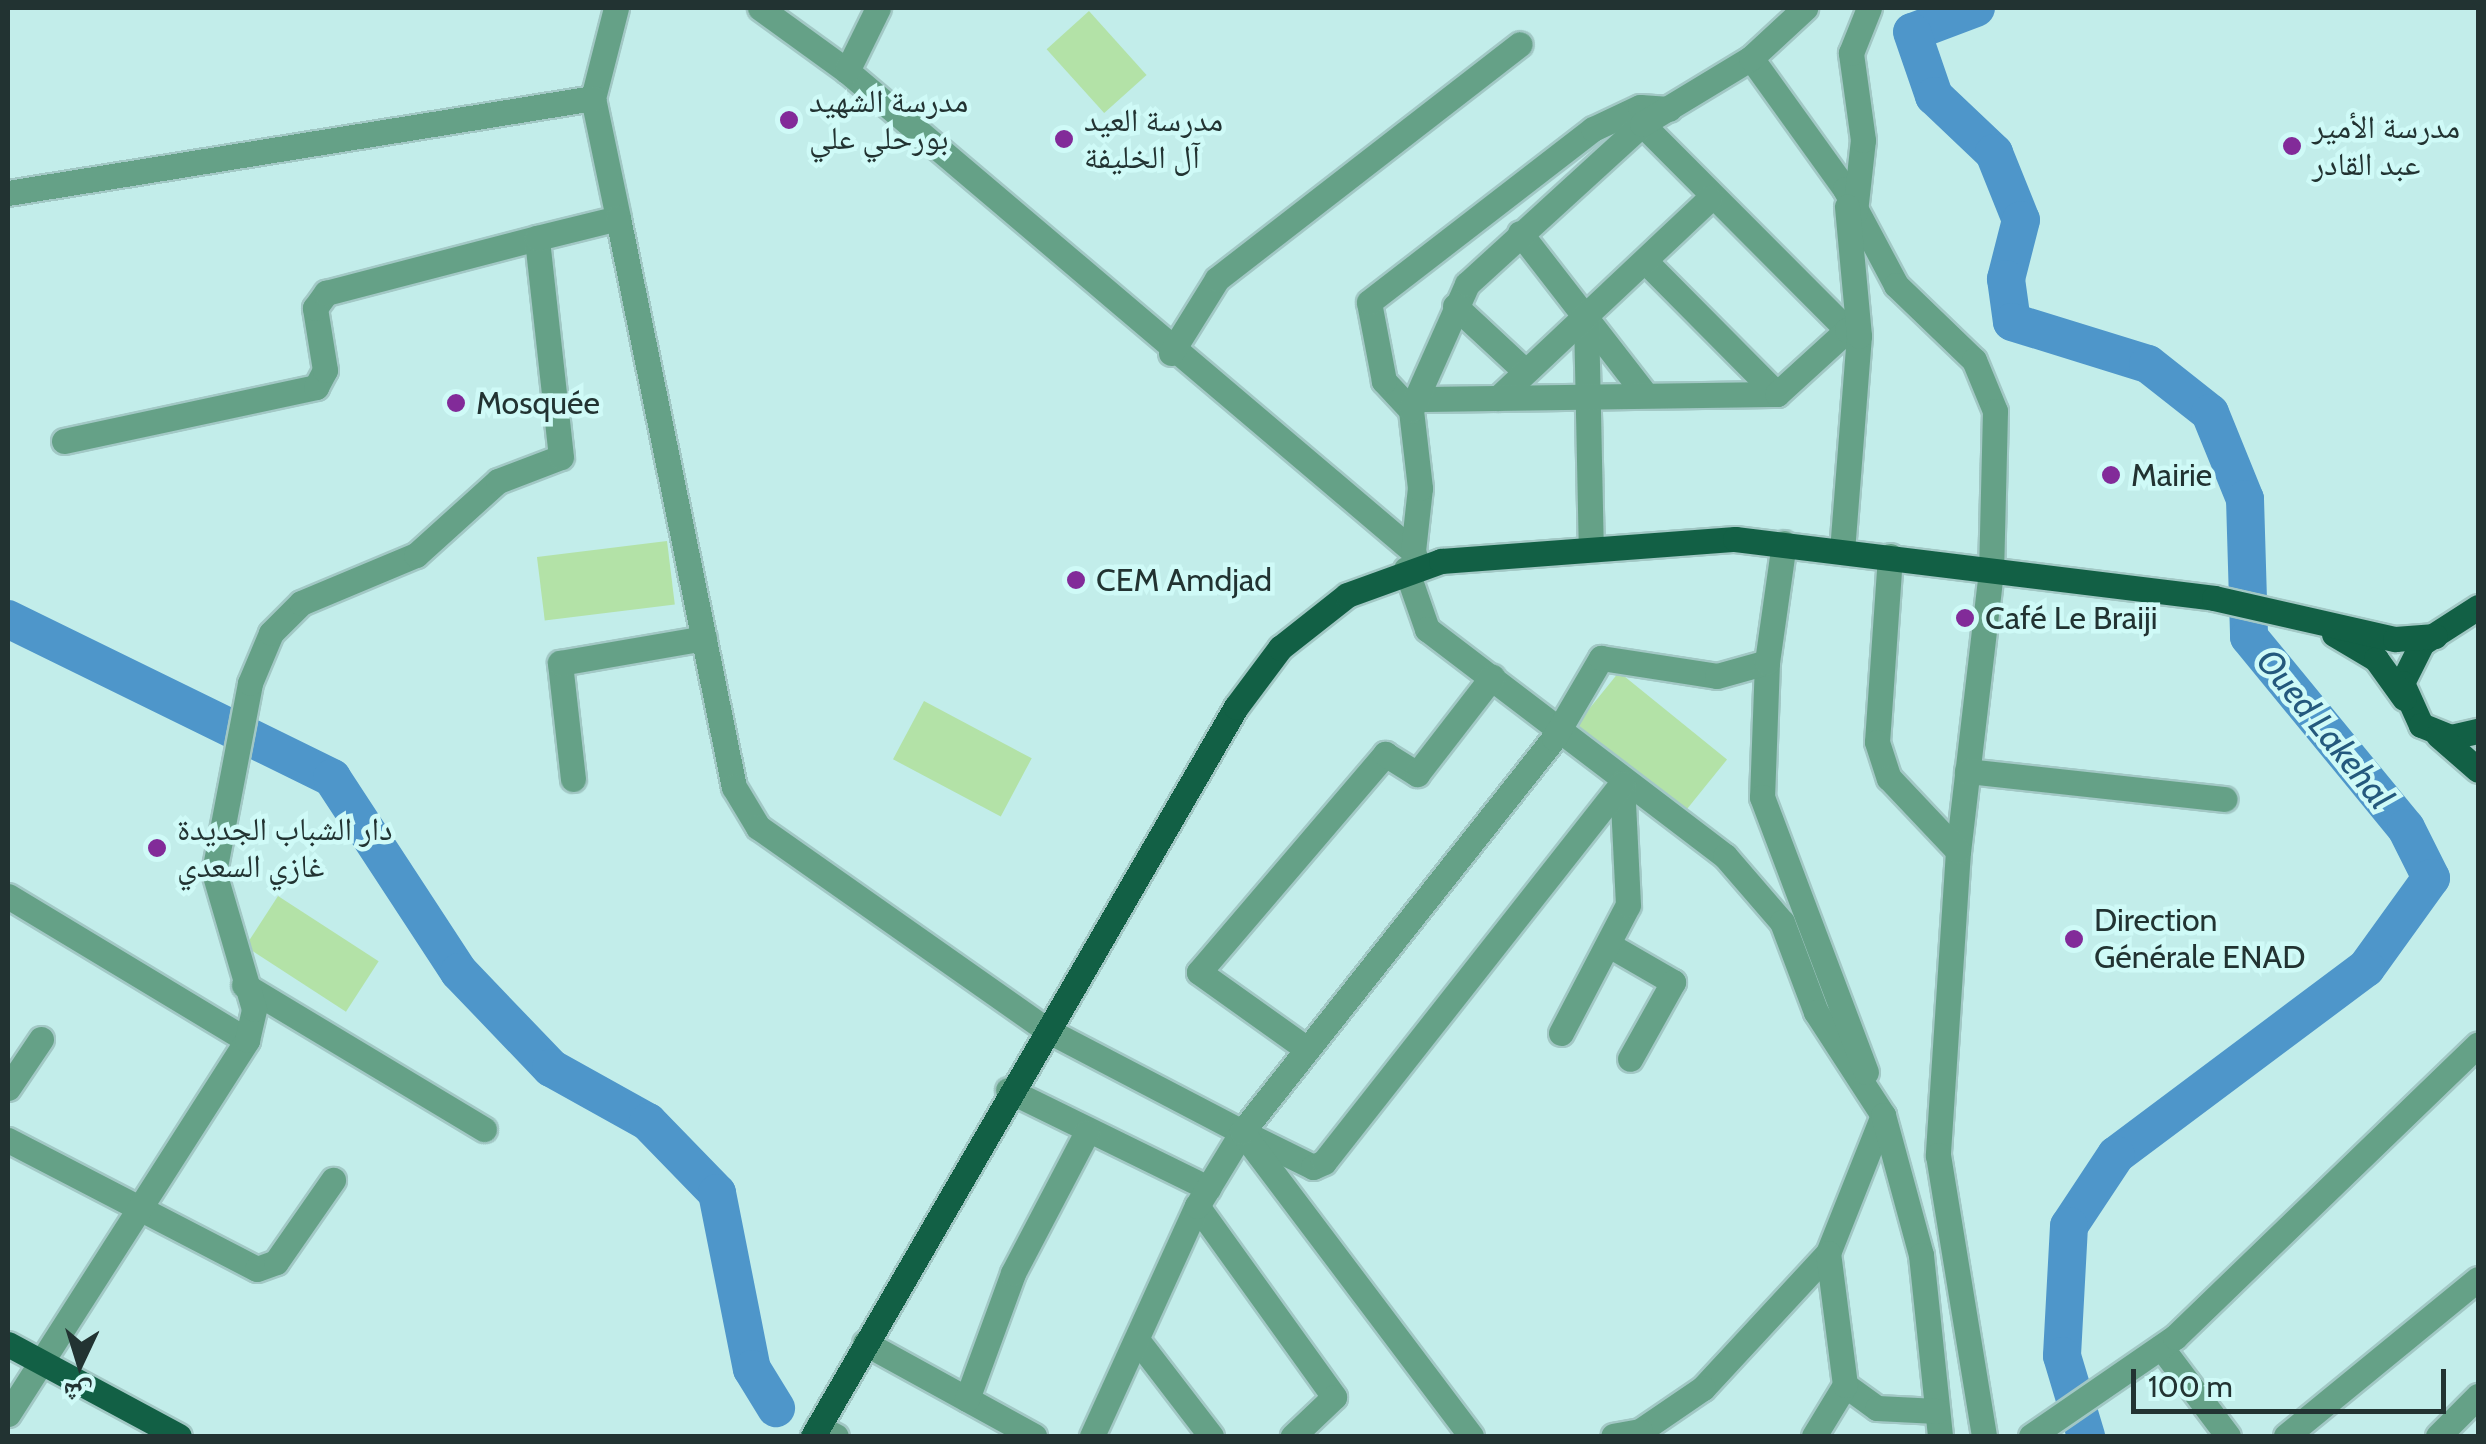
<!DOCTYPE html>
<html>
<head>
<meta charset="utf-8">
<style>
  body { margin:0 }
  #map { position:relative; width:2486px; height:1444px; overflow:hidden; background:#c2edea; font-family:Cabin,"Noto Naskh Arabic",sans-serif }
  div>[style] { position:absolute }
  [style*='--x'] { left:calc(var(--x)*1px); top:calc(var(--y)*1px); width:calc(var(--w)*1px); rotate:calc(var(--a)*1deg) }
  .green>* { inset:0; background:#b3e2a7; transform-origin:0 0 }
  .river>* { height:38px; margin:-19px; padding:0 19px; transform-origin:19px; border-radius:19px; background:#4e96ca }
  .roads { filter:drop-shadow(2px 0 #a2c8c5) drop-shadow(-2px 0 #a2c8c5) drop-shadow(0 2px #a2c8c5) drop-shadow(0 -2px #a2c8c5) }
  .minor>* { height:25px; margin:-12.5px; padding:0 12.5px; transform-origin:12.5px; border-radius:12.5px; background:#65a187 }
  .major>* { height:25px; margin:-12.5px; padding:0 12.5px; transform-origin:12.5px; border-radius:12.5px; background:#126045 }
  .dots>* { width:28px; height:28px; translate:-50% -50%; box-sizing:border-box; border:5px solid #cffaf7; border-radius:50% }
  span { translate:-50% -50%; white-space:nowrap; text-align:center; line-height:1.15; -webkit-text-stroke:9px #cffaf7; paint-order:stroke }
  .poi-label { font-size:32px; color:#223332 }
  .left { translate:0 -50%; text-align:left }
  .water-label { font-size:35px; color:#24597d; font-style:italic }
  .frame { position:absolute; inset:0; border:10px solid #223332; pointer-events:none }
  .north { position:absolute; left:30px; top:1314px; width:100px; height:100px; -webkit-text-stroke:8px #cffaf7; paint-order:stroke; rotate:184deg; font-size:28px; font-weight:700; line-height:40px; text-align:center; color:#223332 }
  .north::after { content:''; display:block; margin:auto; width:35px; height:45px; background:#223332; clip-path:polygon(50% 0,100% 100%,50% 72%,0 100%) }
  .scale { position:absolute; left:2131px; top:1369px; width:315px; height:45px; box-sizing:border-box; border:5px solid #223332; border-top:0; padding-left:12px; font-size:30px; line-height:35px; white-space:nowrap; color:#223332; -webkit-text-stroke:8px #cffaf7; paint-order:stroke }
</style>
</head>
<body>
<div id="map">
  <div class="green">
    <i style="left:1089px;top:11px;width:86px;height:57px;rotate:48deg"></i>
    <i style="left:667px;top:541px;width:64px;height:131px;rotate:83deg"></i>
    <i style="left:1619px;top:672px;width:139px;height:70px;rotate:39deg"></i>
    <i style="left:924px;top:701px;width:122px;height:66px;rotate:28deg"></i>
    <i style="left:278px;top:896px;width:120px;height:60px;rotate:33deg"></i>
  </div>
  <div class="river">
    <i style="--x:1976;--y:8;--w:68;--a:159.4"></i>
    <i style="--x:1912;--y:32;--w:68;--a:71"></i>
    <i style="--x:1934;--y:96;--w:83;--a:43.5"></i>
    <i style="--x:1994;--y:153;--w:72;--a:68.1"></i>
    <i style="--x:2021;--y:220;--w:61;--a:104.3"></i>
    <i style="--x:2006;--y:279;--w:43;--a:82.1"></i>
    <i style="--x:2012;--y:322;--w:142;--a:17.2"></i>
    <i style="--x:2148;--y:364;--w:79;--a:38.3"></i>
    <i style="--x:2210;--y:413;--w:93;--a:67.9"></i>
    <i style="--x:2245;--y:499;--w:138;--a:88.3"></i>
    <i style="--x:2249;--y:637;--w:247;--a:50.6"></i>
    <i style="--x:2406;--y:828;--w:56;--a:63.4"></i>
    <i style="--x:2431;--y:878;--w:111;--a:125.8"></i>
    <i style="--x:2366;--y:968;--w:312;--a:143.2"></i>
    <i style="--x:2116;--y:1155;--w:85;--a:123.5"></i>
    <i style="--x:2069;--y:1226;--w:130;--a:93.1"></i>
    <i style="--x:2062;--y:1356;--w:84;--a:73.3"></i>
    <i style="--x:8;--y:619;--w:361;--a:26.1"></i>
    <i style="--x:332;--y:778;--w:232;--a:56.8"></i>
    <i style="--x:459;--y:972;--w:133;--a:46.2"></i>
    <i style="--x:551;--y:1068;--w:111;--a:29.1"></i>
    <i style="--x:648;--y:1122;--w:99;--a:45.8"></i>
    <i style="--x:717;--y:1193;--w:179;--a:78.8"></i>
    <i style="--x:752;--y:1369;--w:46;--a:58.4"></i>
  </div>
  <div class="roads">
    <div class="minor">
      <i style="--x:616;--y:8;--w:93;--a:104.3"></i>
      <i style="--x:593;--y:98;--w:123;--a:78.2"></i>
      <i style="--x:760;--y:8;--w:107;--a:35.9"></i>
      <i style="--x:847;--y:71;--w:742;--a:40.3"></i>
      <i style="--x:1413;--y:551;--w:16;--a:72"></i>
      <i style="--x:1751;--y:58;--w:161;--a:54.3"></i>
      <i style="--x:1845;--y:189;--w:109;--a:62"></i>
      <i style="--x:1896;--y:285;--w:108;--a:43.9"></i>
      <i style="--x:1974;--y:360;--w:55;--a:67.6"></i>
      <i style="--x:1995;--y:411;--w:160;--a:91.4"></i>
      <i style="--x:1991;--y:571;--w:282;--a:96.7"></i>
      <i style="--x:1958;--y:851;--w:305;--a:93.8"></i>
      <i style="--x:1938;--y:1155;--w:285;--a:80.7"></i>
      <i style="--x:847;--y:71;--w:70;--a:-63.8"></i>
      <i style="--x:1642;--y:124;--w:291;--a:45.1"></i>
      <i style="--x:8;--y:193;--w:593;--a:-9.22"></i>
      <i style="--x:1855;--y:212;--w:72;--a:-83.7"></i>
      <i style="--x:1863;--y:140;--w:88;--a:-97.9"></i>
      <i style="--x:1851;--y:53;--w:48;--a:-68.2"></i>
      <i style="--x:1520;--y:233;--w:199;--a:52.2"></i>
      <i style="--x:1646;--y:262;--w:186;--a:45.2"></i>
      <i style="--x:1455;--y:306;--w:96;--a:42.9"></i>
      <i style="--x:1586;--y:317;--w:230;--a:88.8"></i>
      <i style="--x:1171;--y:353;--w:87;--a:-58.1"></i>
      <i style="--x:1217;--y:279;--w:383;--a:-37.8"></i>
      <i style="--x:1498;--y:398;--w:291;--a:-43.3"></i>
      <i style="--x:1421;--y:399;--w:356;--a:-0.8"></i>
      <i style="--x:1777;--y:394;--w:95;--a:-42.4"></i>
      <i style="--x:1847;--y:330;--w:13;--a:27"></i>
      <i style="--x:1411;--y:410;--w:40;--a:-133"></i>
      <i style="--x:1384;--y:381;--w:80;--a:-100.8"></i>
      <i style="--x:1369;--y:302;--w:283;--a:-37.7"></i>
      <i style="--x:1593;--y:129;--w:52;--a:-25.1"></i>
      <i style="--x:1640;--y:107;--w:29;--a:4"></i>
      <i style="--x:64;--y:441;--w:258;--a:-12.1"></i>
      <i style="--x:316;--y:387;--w:19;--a:-62"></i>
      <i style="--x:325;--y:370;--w:63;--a:-99.2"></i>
      <i style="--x:315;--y:308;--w:19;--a:-54"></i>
      <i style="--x:326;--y:293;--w:218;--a:-14.6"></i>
      <i style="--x:1413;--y:551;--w:63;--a:-83.7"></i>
      <i style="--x:1420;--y:488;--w:79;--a:-96.6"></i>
      <i style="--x:1411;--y:410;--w:138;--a:-66"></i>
      <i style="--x:1467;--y:284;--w:237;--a:-42.4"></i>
      <i style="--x:1642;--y:124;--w:127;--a:-31.2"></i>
      <i style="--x:1751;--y:58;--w:74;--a:-42.8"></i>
      <i style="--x:1842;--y:551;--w:216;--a:-85.5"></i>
      <i style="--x:1859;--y:336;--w:130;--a:-95.3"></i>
      <i style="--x:1890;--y:556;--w:186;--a:94"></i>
      <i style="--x:1877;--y:742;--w:38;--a:72"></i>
      <i style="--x:1889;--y:778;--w:100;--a:46.6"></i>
      <i style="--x:1406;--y:569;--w:64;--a:70.7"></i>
      <i style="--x:1427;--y:629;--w:375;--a:37.3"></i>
      <i style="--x:1725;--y:856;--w:87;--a:49.2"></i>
      <i style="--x:1782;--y:922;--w:96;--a:69.3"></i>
      <i style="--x:1816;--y:1012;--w:123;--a:57"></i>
      <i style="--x:1883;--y:1115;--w:149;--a:111.7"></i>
      <i style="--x:1828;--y:1253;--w:184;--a:132.8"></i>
      <i style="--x:1703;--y:1388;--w:76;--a:145.7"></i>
      <i style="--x:1640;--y:1431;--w:27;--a:170"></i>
      <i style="--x:1767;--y:662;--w:135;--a:92.1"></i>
      <i style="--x:1762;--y:797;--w:294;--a:69.3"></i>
      <i style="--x:1967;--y:771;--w:259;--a:6.2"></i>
      <i style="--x:573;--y:779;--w:117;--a:-96.4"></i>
      <i style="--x:560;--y:663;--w:146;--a:-9.8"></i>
      <i style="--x:8;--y:896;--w:279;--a:31.1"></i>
      <i style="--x:1609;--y:945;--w:74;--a:30"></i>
      <i style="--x:1673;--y:982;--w:88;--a:119.2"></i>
      <i style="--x:244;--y:985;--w:280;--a:31"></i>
      <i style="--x:1561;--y:1033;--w:144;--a:-62.4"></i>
      <i style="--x:1628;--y:905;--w:122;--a:-92.8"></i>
      <i style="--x:1304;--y:1047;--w:129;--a:-144.5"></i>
      <i style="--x:1199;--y:972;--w:287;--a:-49.5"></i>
      <i style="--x:1385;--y:754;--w:38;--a:32"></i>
      <i style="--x:1417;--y:774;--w:123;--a:-52.3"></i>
      <i style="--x:8;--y:1088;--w:59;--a:-56"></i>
      <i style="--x:1008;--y:1090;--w:223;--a:26.1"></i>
      <i style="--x:1883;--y:1115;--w:145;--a:74.8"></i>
      <i style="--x:1921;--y:1255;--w:182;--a:84"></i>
      <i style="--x:8;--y:1140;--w:280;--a:27.4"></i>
      <i style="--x:257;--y:1269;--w:20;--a:-20"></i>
      <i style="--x:276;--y:1262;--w:100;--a:-55.2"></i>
      <i style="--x:1197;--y:1206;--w:235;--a:54.3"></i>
      <i style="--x:1334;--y:1397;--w:57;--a:136.4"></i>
      <i style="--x:1138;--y:1341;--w:120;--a:52.5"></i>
      <i style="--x:865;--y:1343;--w:193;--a:28.8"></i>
      <i style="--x:2161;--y:1347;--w:111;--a:53"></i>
      <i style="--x:1845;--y:1385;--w:39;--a:36"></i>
      <i style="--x:1877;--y:1408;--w:60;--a:2.9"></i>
      <i style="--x:967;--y:1399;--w:134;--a:-69.9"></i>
      <i style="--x:1013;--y:1273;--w:159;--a:-62.3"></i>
      <i style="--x:8;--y:1414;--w:444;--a:-57.4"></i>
      <i style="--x:247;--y:1040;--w:32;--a:-77"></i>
      <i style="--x:254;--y:1009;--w:143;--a:-106.3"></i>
      <i style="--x:214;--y:872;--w:192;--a:-79.2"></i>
      <i style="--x:250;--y:683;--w:54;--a:-67.2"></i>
      <i style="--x:271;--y:633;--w:42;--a:-45"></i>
      <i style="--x:301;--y:603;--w:125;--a:-22.7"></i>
      <i style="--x:416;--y:555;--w:110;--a:-42.1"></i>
      <i style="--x:498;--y:481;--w:67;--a:-20.9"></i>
      <i style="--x:561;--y:457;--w:220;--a:-96.3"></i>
      <i style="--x:537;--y:238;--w:83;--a:-13.9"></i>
      <i style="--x:618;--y:218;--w:581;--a:78.48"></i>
      <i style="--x:734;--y:787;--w:47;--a:59"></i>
      <i style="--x:758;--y:827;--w:351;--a:35.1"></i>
      <i style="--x:1045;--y:1029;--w:222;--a:27.6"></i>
      <i style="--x:1242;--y:1132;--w:79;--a:26.2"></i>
      <i style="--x:1313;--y:1167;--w:12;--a:-24"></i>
      <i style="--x:1324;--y:1162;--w:482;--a:-51.8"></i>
      <i style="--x:818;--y:1427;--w:20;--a:27"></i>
      <i style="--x:1092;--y:1436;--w:253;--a:-65.5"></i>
      <i style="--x:1197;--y:1206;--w:87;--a:-58.7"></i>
      <i style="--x:1471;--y:1436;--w:381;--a:-127"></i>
      <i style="--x:1242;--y:1132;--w:503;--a:-51.63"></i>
      <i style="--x:1554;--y:738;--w:93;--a:-59.6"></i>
      <i style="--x:1601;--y:658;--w:117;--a:8.8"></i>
      <i style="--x:1717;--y:676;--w:52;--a:-15.6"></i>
      <i style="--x:1767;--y:662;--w:120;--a:-81.9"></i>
      <i style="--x:1814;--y:1436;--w:60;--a:-58.7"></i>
      <i style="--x:1845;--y:1385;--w:133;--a:-97.3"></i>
      <i style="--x:2031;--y:1436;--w:175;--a:-34.5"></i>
      <i style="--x:2175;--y:1337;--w:421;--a:-44"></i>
      <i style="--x:2286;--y:1436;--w:248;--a:-39.3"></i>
      <i style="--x:2438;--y:1436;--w:57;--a:-45"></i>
    </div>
    <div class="major">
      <i style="--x:2478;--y:607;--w:67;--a:147.3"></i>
      <i style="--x:2422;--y:643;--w:45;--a:116.6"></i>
      <i style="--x:2402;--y:683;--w:46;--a:65.7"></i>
      <i style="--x:2421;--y:725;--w:32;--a:22"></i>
      <i style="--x:2451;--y:737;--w:28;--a:-13"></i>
      <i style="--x:2334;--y:634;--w:49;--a:30.8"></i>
      <i style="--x:2376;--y:659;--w:48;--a:54.3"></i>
      <i style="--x:2438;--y:735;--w:53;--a:41.2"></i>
      <i style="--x:8;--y:1344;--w:194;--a:28.3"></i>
      <i style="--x:813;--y:1436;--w:843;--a:-59.88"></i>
      <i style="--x:1236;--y:707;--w:74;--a:-53.3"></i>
      <i style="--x:1280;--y:648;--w:85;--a:-38.3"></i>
      <i style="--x:1347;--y:595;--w:100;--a:-19.9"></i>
      <i style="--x:1441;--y:561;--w:295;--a:-4.3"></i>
      <i style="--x:1735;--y:539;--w:483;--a:7"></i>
      <i style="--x:2214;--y:598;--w:186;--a:12.8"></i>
      <i style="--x:2395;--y:639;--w:40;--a:-4.3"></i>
    </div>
  </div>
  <div class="dots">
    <i style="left:789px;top:120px;background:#822b99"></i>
    <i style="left:1064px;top:139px;background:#822b99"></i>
    <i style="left:2292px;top:146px;background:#822b99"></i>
    <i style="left:456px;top:403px;background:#822b99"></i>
    <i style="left:2111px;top:475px;background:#822b99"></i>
    <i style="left:1076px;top:580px;background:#822b99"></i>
    <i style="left:1965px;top:618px;background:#822b99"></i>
    <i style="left:157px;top:848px;background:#822b99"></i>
    <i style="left:2074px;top:939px;background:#822b99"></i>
  </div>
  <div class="poi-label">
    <span class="left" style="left:809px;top:120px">مدرسة الشهيد<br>بورحلي علي</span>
    <span class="left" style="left:1084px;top:139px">مدرسة العيد<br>آل الخليفة</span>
    <span class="left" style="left:2312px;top:146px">مدرسة الأمير<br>عبد القادر</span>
    <span class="left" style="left:476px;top:403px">Mosquée</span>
    <span class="left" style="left:2131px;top:475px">Mairie</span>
    <span class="left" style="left:1096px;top:580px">CEM Amdjad</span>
    <span class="left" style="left:1985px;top:618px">Café Le Braiji</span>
    <span class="left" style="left:177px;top:848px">دار الشباب الجديدة<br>غازي السعدي</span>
    <span class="left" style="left:2094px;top:939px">Direction<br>Générale ENAD</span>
  </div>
  <div class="water-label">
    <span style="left:2325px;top:729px;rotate:51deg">Oued Lakehal</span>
  </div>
  <div class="frame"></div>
  <div class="north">ش</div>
  <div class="scale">100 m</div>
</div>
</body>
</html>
